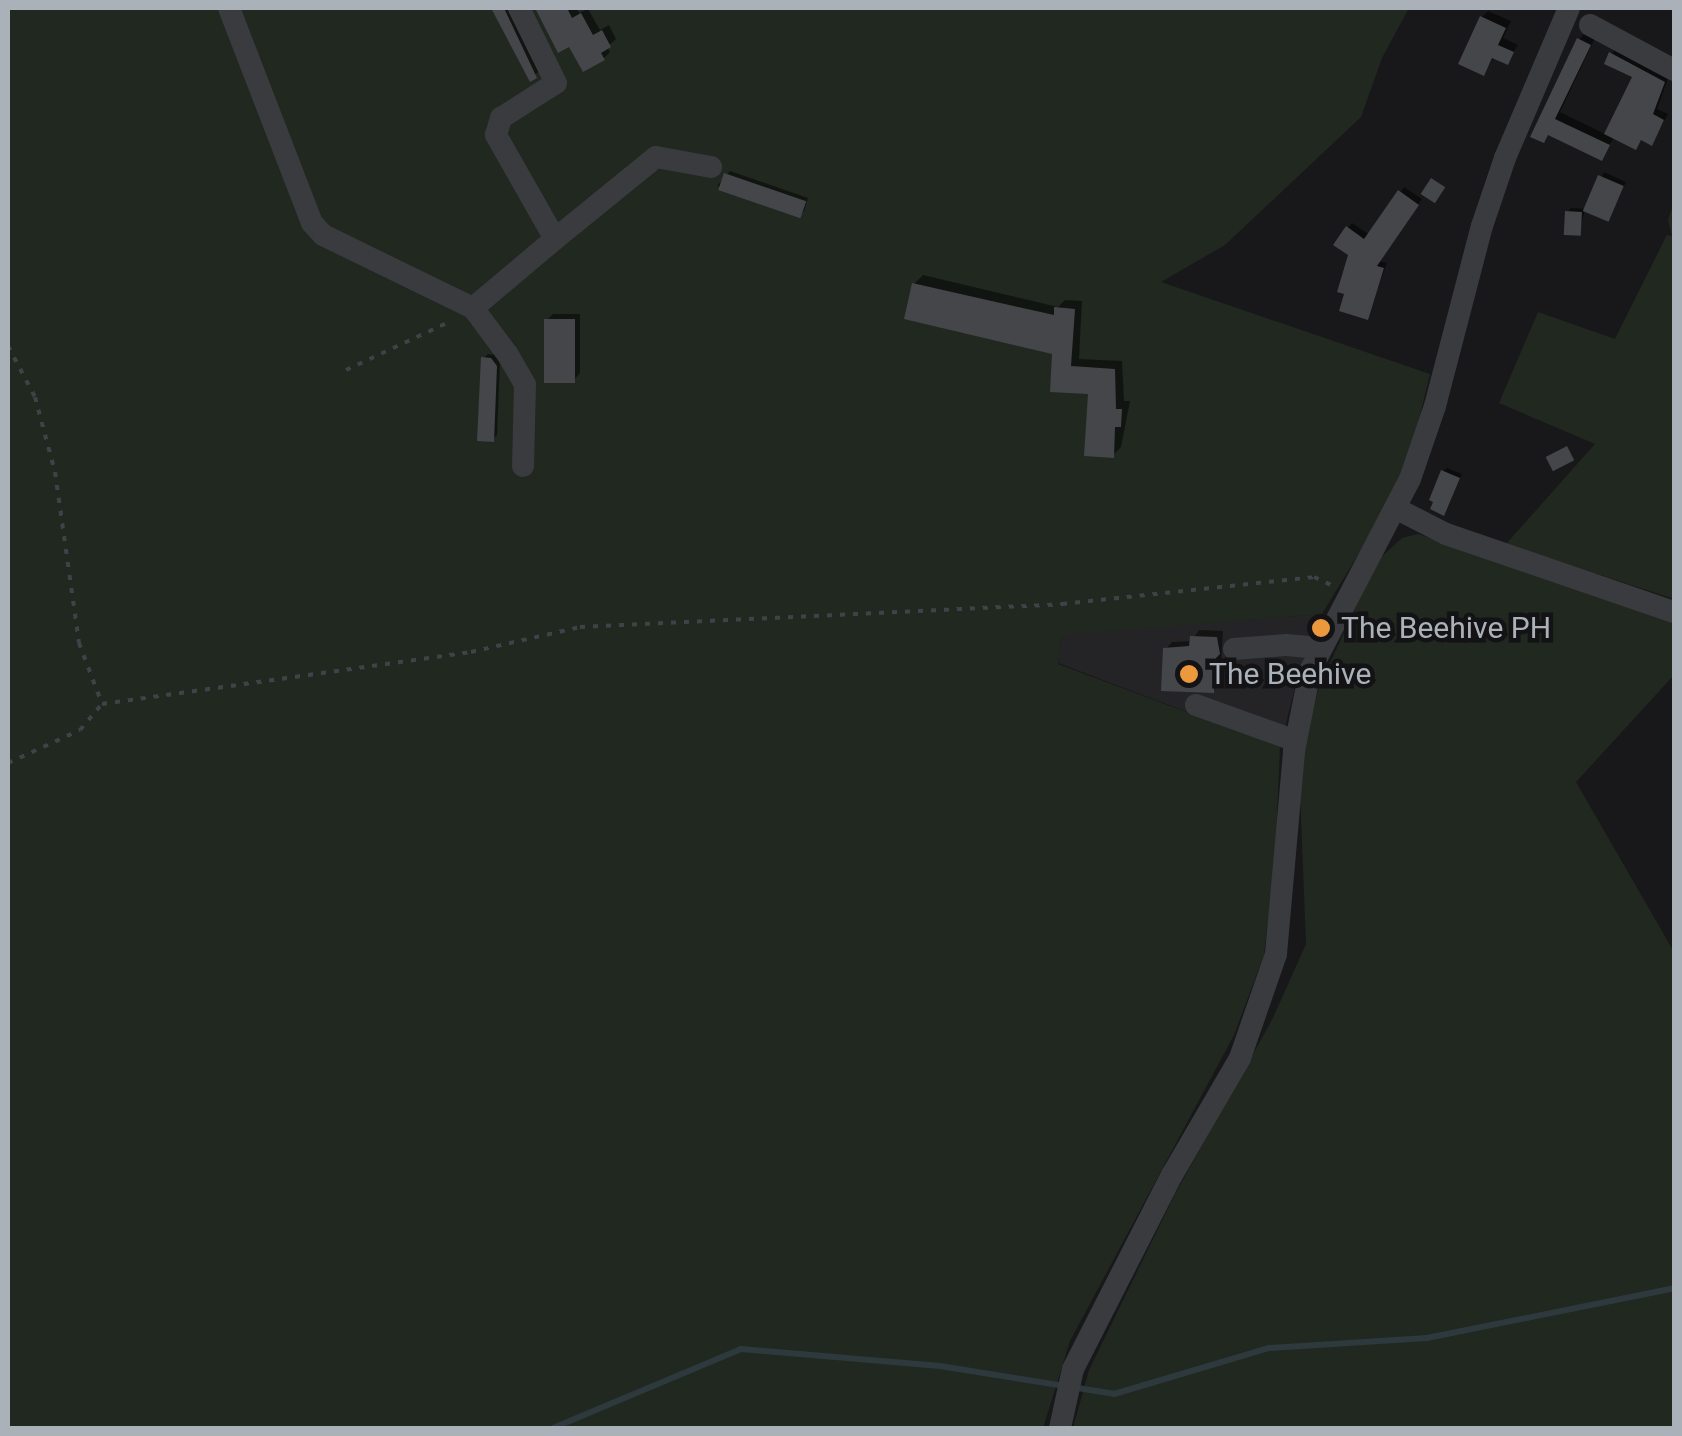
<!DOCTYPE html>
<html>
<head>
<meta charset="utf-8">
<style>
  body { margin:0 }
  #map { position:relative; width:1682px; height:1436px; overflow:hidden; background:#18181a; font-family:Roboto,sans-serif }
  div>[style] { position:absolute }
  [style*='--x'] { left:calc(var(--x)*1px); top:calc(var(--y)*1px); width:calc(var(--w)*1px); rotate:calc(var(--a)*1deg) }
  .built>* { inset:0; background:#242427 }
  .green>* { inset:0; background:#202820 }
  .shadow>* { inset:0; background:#0007 }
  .stream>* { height:6px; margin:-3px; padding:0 3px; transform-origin:3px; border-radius:3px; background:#2e393e }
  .building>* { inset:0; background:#45464a; transform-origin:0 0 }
  .path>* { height:4px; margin-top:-2px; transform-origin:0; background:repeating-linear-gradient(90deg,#3f4246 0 5px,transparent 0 13px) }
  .minor>* { height:22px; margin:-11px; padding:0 11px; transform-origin:11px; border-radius:11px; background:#393b3f }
  .dots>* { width:28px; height:28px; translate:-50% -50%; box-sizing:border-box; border:5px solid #131315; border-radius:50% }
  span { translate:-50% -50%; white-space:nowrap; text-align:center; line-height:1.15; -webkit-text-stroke:9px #131315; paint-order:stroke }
  .poi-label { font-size:30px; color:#abb1b9 }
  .left { translate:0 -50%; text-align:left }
  .frame { position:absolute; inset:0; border:10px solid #abb1b9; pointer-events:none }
</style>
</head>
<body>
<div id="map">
  <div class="built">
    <i style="clip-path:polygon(1322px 614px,1298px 675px,1280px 747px,1058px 663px,1062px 634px)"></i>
  </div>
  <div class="green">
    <i style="clip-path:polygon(8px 8px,1409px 8px,1382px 58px,1361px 117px,1225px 245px,1161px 282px,1430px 374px,1412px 448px,1393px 497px,1322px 614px,1062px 635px,1058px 664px,1280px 747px,1275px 863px,1264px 955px,1234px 1035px,1070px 1341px,1043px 1428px,8px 1428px)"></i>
    <i style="clip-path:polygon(1674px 203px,1674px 599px,1506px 544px,1595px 444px,1499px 403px,1538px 312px,1615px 339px,1667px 235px,1672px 236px,1668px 220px)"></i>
    <i style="clip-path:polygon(1418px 534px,1674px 622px,1674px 675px,1576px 782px,1674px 952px,1674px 1428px,1073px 1428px,1089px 1370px,1175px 1194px,1272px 1020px,1306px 944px,1299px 765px,1319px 687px,1377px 561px,1402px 538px)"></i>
  </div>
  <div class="shadow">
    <i style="clip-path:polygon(494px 8px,513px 8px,542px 69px,531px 78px)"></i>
    <i style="clip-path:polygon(538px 8px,577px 8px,579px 13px,588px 9px,600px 30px,609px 25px,616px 39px,607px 47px,610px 52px,604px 58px,570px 44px,559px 50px)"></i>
    <i style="clip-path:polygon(1488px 11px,1511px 21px,1503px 38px,1518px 45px,1507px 62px,1494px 57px,1484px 73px,1482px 17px)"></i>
    <i style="clip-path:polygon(1585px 33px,1595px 38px,1560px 112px,1607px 135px,1635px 76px,1611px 54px,1617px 48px,1669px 76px,1657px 109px,1668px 114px,1652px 143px,1643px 138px,1636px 146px,1615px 136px,1601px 158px,1550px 133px,1543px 140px,1579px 40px)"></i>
    <i style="clip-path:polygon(730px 171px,808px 198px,804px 211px,800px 215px,717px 186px)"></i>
    <i style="clip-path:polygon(1604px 172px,1626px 182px,1608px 219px,1585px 209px,1579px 234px,1568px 212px,1571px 208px,1586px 209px)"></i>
    <i style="clip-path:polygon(1404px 187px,1422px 199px,1379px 261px,1387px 263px,1367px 317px,1348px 228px,1352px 223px,1370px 235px)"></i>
    <i style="clip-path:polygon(923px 275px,1058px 307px,1065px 300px,1082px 301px,1079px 359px,1122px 361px,1124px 401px,1130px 401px,1121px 447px,1113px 455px,1090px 392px,1054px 352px,914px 284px)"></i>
    <i style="clip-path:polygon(553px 314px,580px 314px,580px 373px,574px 380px,547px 320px)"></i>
    <i style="clip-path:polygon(488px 354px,495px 355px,500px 361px,497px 435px,493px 439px,484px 358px)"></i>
    <i style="clip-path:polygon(1447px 468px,1462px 474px,1444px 513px,1443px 471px)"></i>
    <i style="clip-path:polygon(1199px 630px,1223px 631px,1220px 684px,1213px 691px,1166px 649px,1172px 642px,1192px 641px)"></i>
  </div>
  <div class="stream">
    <i style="--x:553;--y:1428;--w:204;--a:-22.8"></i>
    <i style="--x:741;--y:1349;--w:200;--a:4.9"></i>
    <i style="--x:940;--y:1366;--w:176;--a:9.1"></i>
    <i style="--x:1114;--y:1394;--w:162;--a:-16.5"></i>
    <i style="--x:1269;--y:1348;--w:158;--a:-3.6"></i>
    <i style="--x:1427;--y:1338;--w:252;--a:-11.4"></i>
  </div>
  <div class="building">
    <i style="clip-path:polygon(491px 8px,504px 8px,537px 78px,530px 82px)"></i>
    <i style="clip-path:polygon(535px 8px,567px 8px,572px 18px,581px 13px,593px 35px,602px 30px,611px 47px,601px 53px,605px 60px,583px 72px,569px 47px,558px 53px)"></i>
    <i style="clip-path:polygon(1480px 16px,1506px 28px,1498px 45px,1514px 52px,1508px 65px,1492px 58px,1484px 76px,1458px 64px)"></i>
    <i style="clip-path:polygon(1577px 38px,1591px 45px,1555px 119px,1610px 145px,1602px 161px,1548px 135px,1544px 143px,1530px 137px)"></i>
    <i style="clip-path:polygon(1609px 52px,1665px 82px,1653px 114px,1664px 120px,1652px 146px,1641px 140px,1636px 150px,1604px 134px,1632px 77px,1604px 64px)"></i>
    <i style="left:724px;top:173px;width:87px;height:18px;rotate:19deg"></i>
    <i style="left:1598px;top:175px;width:28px;height:39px;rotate:23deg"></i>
    <i style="left:1431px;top:178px;width:17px;height:19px;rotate:33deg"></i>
    <i style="clip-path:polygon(1398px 190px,1419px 205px,1377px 266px,1384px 268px,1368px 320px,1339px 311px,1344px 294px,1337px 292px,1348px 255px,1333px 245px,1346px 226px,1364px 239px)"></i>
    <i style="left:1565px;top:211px;width:17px;height:24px;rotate:3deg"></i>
    <i style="clip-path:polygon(912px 283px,1054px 315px,1054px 307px,1075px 309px,1071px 366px,1115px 369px,1116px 409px,1122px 409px,1121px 427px,1115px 427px,1114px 458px,1084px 456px,1088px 394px,1050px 392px,1052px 354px,904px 319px)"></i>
    <i style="left:544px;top:319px;width:31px;height:64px"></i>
    <i style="clip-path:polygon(481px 357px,491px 358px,497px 366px,494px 442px,477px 441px)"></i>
    <i style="left:1567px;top:446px;width:16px;height:24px;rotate:63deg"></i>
    <i style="clip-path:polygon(1441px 470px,1460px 478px,1444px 516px,1430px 509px,1433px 502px,1429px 500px)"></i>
    <i style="clip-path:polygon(1190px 636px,1217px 637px,1220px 654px,1216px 658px,1214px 693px,1161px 691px,1163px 648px,1189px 646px)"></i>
  </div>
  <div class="path">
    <i style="--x:8;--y:346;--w:58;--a:62.1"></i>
    <i style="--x:35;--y:397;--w:78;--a:75.1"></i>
    <i style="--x:55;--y:472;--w:173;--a:82"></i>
    <i style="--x:79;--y:643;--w:65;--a:69.3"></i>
    <i style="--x:346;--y:370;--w:116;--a:-25"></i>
    <i style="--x:8;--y:763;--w:79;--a:-24.6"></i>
    <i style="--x:80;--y:730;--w:34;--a:-50"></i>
    <i style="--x:102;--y:704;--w:373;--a:-8"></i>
    <i style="--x:471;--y:652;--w:112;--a:-12.9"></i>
    <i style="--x:580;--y:627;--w:483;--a:-2.7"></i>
    <i style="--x:1062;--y:604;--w:253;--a:-6.1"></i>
    <i style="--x:1314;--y:577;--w:21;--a:25"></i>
  </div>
  <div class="minor">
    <i style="--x:229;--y:8;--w:230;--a:68.9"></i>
    <i style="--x:312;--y:223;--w:16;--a:47"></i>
    <i style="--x:323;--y:235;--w:167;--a:26"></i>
    <i style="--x:473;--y:308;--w:59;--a:53.3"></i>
    <i style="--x:508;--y:355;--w:34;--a:60"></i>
    <i style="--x:525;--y:385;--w:81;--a:91.4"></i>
    <i style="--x:1590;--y:25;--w:95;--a:28.2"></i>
    <i style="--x:555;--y:239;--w:130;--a:-39.1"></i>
    <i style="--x:656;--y:157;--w:56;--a:10.3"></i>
    <i style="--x:473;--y:308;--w:107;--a:-40.1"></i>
    <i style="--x:555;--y:239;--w:120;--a:-119.6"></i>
    <i style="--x:496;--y:135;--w:18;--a:-74"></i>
    <i style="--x:501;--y:118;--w:65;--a:-32.5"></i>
    <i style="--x:556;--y:83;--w:84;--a:-116.3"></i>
    <i style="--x:1397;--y:509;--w:55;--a:27"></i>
    <i style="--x:1446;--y:534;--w:241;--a:18.9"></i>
    <i style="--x:1234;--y:649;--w:52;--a:-4.4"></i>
    <i style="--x:1286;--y:645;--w:32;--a:5"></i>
    <i style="--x:1196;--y:705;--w:106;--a:19.8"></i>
    <i style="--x:1060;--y:1428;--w:60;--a:-77.6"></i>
    <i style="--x:1073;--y:1369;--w:218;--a:-63"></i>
    <i style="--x:1172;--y:1175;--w:135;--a:-59.8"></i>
    <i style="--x:1240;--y:1058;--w:110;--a:-70.9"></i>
    <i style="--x:1276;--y:954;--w:204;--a:-84.9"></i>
    <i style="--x:1294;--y:751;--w:82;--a:-78.7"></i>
    <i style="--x:1310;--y:671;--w:216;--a:-62.5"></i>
    <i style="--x:1410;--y:479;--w:77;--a:-71.1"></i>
    <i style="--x:1435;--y:406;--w:186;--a:-75.4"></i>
    <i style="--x:1482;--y:226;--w:72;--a:-71.3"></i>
    <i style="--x:1505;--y:158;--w:163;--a:-66.9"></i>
  </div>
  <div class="dots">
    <i style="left:1321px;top:628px;background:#ec983d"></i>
    <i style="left:1189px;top:674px;background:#ec983d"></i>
  </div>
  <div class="poi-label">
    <span class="left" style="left:1341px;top:628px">The Beehive PH</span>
    <span class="left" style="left:1209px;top:674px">The Beehive</span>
  </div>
  <div class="frame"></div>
</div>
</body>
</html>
